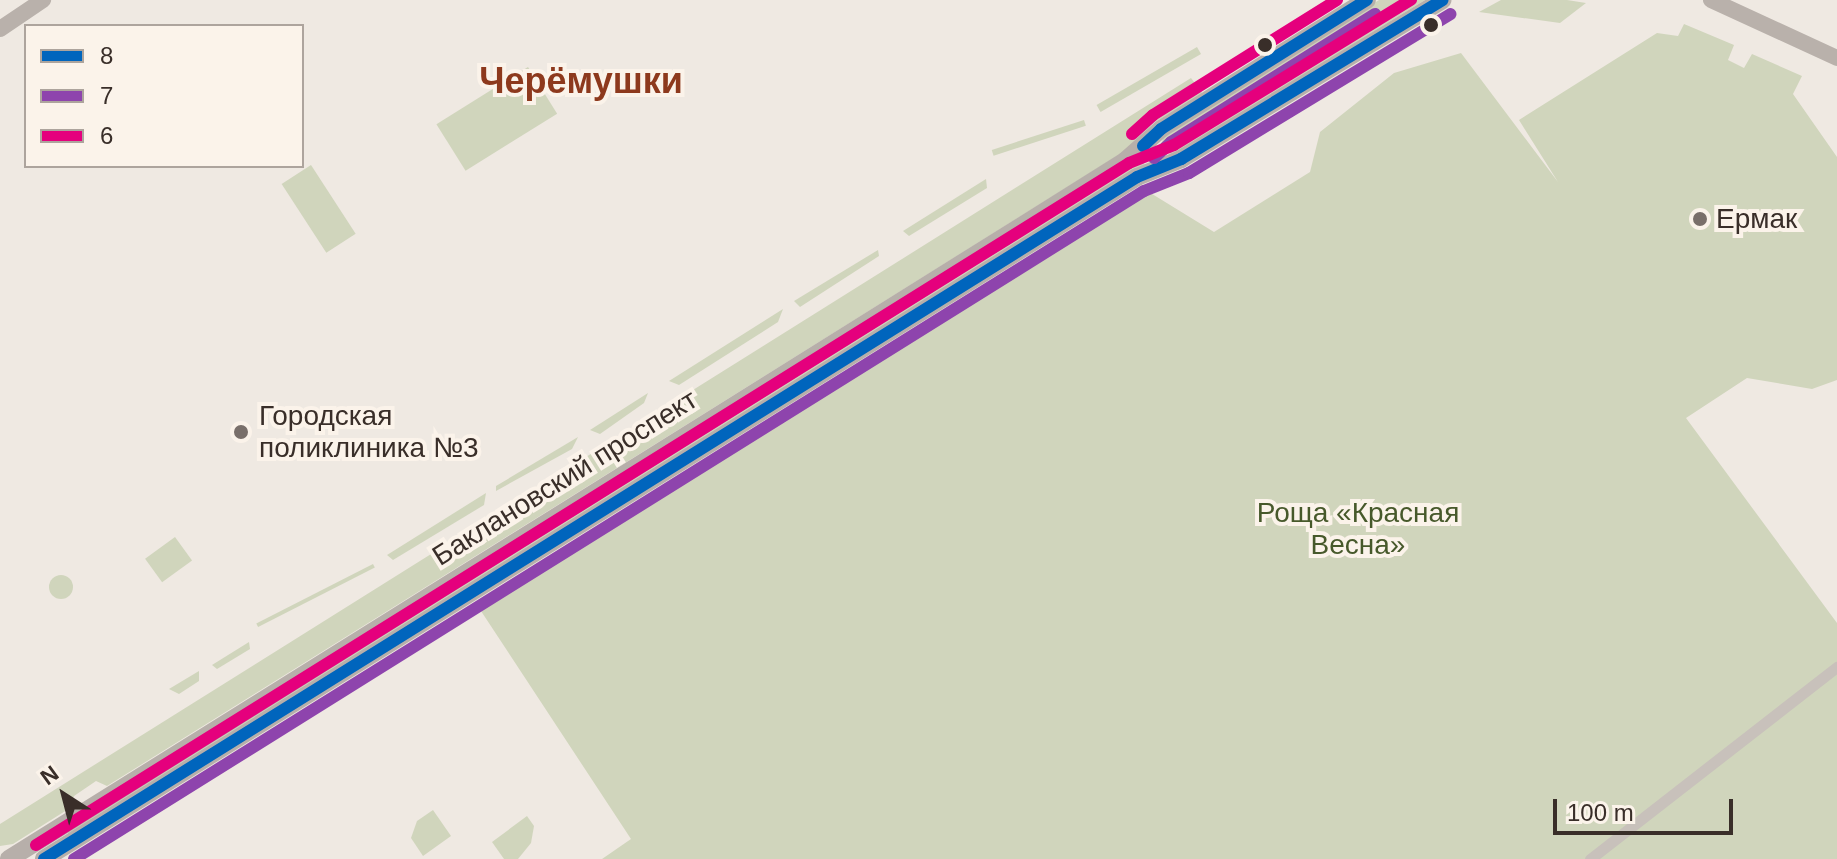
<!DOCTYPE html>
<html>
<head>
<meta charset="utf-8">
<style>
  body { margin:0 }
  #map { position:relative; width:1837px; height:859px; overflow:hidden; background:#efe9e2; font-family:Arial,sans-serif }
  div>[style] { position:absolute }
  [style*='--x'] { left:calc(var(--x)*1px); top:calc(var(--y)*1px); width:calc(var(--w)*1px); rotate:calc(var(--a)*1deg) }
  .green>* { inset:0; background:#d0d5bc; transform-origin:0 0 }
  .round { border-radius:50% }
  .street>* { height:11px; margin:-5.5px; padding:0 5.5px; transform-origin:5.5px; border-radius:5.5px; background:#c8c1bb }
  .secondary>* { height:16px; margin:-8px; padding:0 8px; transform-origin:8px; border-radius:8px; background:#b9b1ab }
  .primary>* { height:18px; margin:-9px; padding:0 9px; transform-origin:9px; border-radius:9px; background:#b7afaa }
  .bus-1>* { height:12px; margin:-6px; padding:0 6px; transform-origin:6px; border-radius:6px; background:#0065bd }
  .bus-2>* { height:12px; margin:-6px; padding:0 6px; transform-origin:6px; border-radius:6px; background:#8e44ad }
  .bus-3>* { height:12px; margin:-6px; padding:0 6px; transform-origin:6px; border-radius:6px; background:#e5007d }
  .dots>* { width:22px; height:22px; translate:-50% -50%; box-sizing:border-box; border:4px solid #fbf3ea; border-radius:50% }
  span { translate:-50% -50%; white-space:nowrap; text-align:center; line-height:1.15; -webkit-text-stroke:8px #fbf3ea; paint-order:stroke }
  .poi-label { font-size:28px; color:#392e29 }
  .left { translate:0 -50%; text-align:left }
  .street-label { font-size:28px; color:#392e29 }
  .park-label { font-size:28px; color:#47592b }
  .district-label { font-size:36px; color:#8d391d; font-weight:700 }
  .legend { position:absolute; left:24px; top:24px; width:280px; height:144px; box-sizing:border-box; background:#fbf3ea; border:2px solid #ada49d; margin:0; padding:10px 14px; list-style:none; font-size:24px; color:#392e29 }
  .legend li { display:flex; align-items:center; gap:16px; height:40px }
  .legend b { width:40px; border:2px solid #ada49d }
  .north { position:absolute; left:24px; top:755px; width:80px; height:80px; -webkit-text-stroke:6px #fbf3ea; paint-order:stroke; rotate:324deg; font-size:22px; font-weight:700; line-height:32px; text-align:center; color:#392e29 }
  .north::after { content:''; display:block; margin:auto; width:28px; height:36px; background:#392e29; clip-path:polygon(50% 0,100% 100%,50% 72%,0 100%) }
  .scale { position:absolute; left:1553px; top:799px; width:180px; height:36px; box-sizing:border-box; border:4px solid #392e29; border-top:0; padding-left:10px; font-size:24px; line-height:28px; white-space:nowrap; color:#392e29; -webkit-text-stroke:6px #fbf3ea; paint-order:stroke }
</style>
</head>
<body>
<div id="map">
  <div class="green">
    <i style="clip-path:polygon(1379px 0,1425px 0,1173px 155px,1159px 148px,1164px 137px)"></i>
    <i style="clip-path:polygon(1501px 0,1567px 0,1586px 3px,1560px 23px,1479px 12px)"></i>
    <i style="clip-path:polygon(1684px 24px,1734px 45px,1728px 60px,1744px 68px,1752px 54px,1802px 76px,1793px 94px,1837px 157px,1837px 380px,1812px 389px,1747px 378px,1686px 418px,1837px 623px,1837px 859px,602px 859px,631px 839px,479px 608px,716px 453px,1144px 189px,1214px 232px,1310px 172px,1320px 132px,1394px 73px,1461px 53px,1558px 182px,1519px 120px,1657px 33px,1678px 36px)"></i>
    <i style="left:1197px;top:47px;width:8px;height:116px;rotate:60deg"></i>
    <i style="left:528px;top:67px;width:55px;height:108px;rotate:58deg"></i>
    <i style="clip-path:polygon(1191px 78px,1203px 94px,1155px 122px,1125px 151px,107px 786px,96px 781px,74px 796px,70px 808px,13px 844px,0 846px,0 824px)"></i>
    <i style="left:1084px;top:120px;width:6px;height:97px;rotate:72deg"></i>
    <i style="clip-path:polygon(1141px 159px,1145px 165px,69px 835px,67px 831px)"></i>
    <i style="left:311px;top:165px;width:82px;height:35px;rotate:57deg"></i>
    <i style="clip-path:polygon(986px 179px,987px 188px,909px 236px,903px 231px)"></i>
    <i style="clip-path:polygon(878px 250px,879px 256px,800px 307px,794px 301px)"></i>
    <i style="clip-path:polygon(783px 309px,778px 322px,679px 385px,669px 381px)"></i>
    <i style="clip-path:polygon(648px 393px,644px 403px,600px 434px,590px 430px)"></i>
    <i style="clip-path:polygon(578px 437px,572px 449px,496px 491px,496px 486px)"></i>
    <i style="clip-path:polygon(486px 493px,484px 505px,393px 560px,387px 555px)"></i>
    <i style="left:175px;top:537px;width:29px;height:37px;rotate:54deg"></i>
    <i style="left:373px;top:564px;width:4px;height:131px;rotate:63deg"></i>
    <i class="round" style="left:49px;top:575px;width:24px;height:24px"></i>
    <i style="clip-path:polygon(249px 642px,250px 649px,217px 669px,212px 665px)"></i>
    <i style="clip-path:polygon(199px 671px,199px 681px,179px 694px,169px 689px)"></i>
    <i style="clip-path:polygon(433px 810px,451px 836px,423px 856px,411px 838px,417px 821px)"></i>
    <i style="clip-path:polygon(527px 816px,534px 826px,531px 843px,518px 859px,504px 859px,492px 842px)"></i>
  </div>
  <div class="street">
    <i style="--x:1148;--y:143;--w:27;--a:57"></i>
    <i style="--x:1590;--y:859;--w:313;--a:-37.9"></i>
  </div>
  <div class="secondary">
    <i style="--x:1711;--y:0;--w:139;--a:24.7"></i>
    <i style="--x:0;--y:29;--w:52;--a:-34"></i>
  </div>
  <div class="primary">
    <i style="--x:9;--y:859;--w:1316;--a:-32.02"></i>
    <i style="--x:1125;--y:161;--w:48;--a:-41.6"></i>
    <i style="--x:1161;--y:129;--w:243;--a:-32.1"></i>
    <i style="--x:44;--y:859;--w:1288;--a:-31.96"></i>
    <i style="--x:1137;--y:177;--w:48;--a:-22.2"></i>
    <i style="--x:1181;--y:159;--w:306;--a:-31.3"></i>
  </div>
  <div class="bus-1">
    <i style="--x:1143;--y:146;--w:25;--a:-43"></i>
    <i style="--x:1161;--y:129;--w:243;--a:-32.1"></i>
    <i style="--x:44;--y:859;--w:1288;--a:-31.96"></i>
    <i style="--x:1137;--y:177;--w:48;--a:-22.2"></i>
    <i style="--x:1181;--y:159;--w:306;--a:-31.3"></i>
  </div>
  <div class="bus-2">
    <i style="--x:1154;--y:158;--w:23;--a:-43"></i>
    <i style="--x:1171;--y:142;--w:241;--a:-32.1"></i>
    <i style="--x:74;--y:859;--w:1261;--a:-31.98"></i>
    <i style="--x:1144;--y:191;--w:48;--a:-21.8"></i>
    <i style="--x:1189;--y:173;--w:306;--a:-31.3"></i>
  </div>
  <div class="bus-3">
    <i style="--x:1132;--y:134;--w:28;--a:-42"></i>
    <i style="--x:1153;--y:115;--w:217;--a:-32"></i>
    <i style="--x:36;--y:845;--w:1288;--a:-31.96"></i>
    <i style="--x:1129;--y:163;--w:48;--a:-21.8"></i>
    <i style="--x:1174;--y:145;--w:278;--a:-31.5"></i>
  </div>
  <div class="dots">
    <i style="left:1431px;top:25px;background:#392e29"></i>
    <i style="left:1265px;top:45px;background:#392e29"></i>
    <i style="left:1700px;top:219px;background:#796f6a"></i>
    <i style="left:241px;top:432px;background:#796f6a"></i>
  </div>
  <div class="poi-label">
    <span class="left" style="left:1716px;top:219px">Ермак</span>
    <span class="left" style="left:259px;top:432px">Городская<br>поликлиника №3</span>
  </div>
  <div class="street-label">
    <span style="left:565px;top:478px;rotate:-32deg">Баклановский проспект</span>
  </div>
  <div class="park-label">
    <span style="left:1358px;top:529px">Роща «Красная<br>Весна»</span>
  </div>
  <div class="district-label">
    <span style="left:581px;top:81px">Черёмушки</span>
  </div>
  <ul class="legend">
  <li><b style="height:10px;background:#0065bd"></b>8</li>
  <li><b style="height:10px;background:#8e44ad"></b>7</li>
  <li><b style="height:10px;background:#e5007d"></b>6</li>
  </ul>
  <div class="north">N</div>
  <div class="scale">100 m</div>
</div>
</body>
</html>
